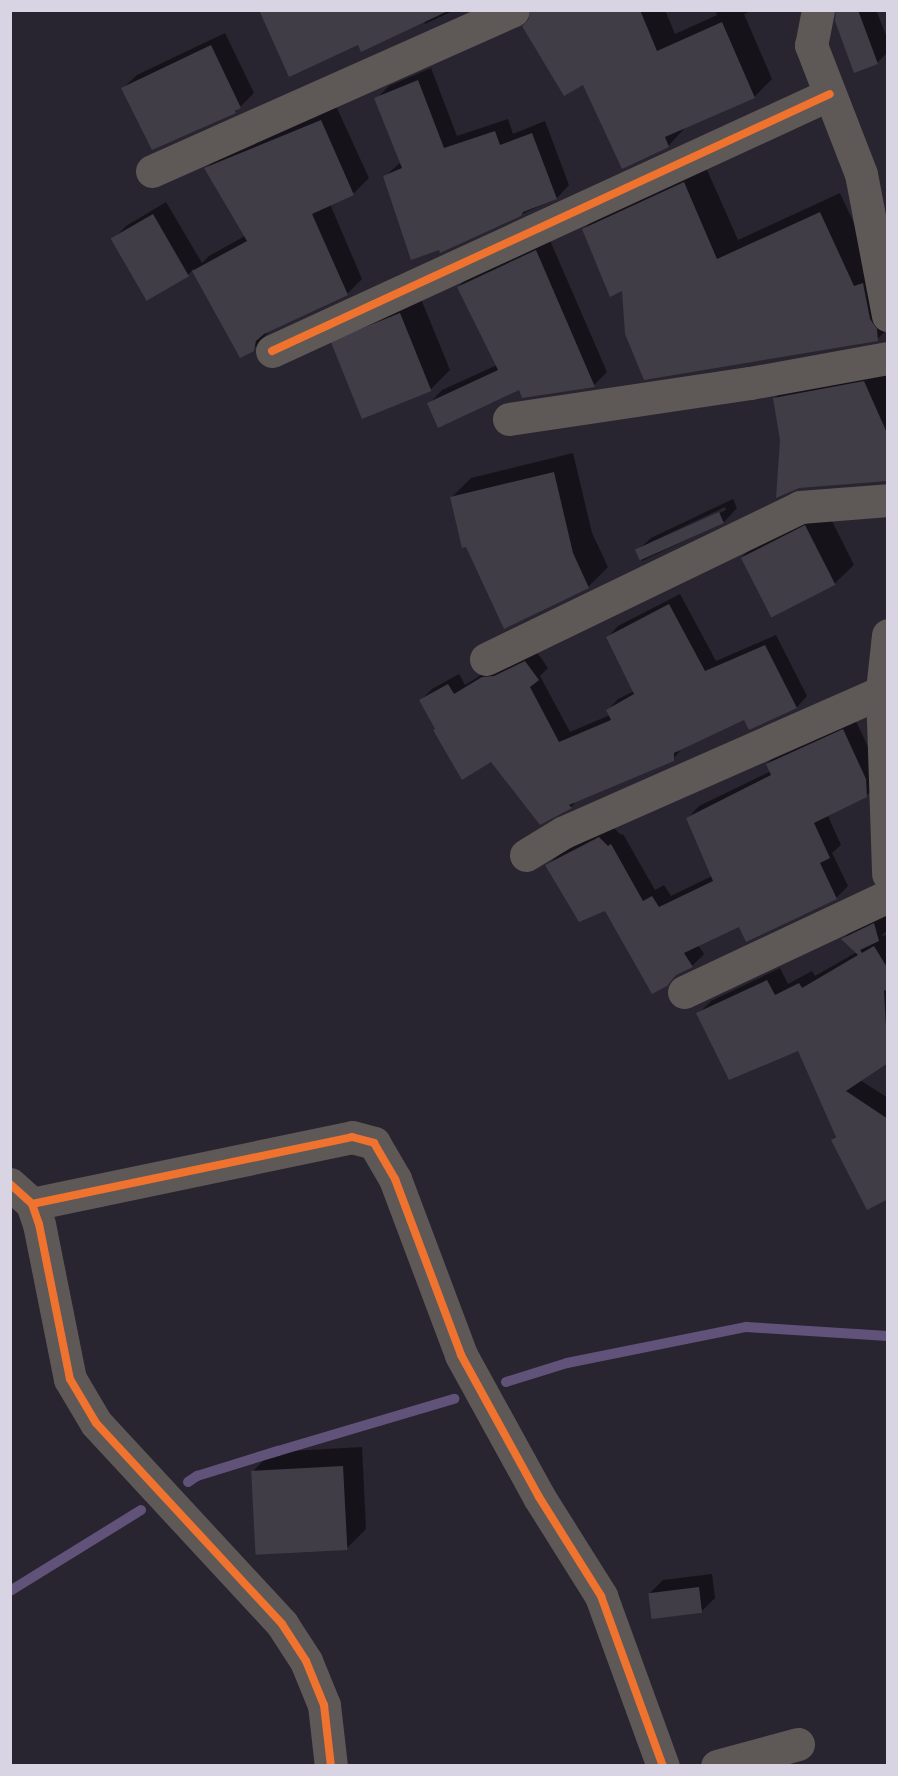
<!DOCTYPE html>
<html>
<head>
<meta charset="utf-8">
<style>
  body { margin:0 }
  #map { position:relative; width:898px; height:1776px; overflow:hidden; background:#282430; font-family:"Work Sans",sans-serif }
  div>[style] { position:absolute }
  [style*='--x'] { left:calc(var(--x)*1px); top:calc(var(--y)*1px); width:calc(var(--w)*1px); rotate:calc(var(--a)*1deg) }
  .shadow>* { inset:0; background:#0007 }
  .stream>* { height:10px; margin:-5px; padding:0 5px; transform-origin:5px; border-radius:5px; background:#61527a }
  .building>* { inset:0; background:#403d47; transform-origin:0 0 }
  .minor>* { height:33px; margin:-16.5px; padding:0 16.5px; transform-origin:16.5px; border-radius:16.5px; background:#5e5856 }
  .cycleway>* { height:8px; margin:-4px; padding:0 4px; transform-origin:4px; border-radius:4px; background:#ef722f }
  span { translate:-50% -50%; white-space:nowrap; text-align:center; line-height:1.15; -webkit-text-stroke:4.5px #0f0b15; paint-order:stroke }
  .frame { position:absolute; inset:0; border:12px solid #d9d4e3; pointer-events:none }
</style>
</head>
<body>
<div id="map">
  <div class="shadow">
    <i style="clip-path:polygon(260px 10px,455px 10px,425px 24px,424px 21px,358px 43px)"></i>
    <i style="clip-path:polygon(544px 10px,665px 10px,675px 34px,717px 15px,715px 10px,754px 10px,744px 14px,772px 79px,754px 97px,686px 127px,668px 146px,584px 82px)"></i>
    <i style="clip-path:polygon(862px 10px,876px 10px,888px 40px,888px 52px,878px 62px,855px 71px,852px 14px)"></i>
    <i style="clip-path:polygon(225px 33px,254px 93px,235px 112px,123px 88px,137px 75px)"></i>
    <i style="clip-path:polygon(431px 68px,457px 136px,508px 119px,513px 134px,545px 121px,569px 185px,557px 198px,441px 251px,384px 177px,401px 162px,376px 99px,389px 86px)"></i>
    <i style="clip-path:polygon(336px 106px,369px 178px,353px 194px,330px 204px,362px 279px,347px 294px,270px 330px,253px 350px,240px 356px,193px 269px,188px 275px,113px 239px,126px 226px,166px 202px,202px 263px,209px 256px,245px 236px,206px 168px,222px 153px)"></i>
    <i style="clip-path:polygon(704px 163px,738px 240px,840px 193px,874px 267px,888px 329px,877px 339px,624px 289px,584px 229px,604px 209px)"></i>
    <i style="clip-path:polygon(549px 238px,607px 372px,594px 385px,520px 388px,429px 404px,442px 390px,497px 365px,458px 287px,472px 274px)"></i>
    <i style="clip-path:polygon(419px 294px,450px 370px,430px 390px,334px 344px,353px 325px)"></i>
    <i style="clip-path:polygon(881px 365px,888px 379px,888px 480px,781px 440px,775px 398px,792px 381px)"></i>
    <i style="clip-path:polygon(573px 453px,592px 533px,608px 567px,588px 587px,451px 498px,471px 478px)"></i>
    <i style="clip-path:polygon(evenodd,733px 499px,737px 508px,724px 522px,642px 561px,637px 551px,651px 538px,733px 499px,725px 507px,726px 510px,651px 545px,651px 542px,725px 507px)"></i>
    <i style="clip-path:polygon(825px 507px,854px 565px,834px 584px,742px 557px,762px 537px)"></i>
    <i style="clip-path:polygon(680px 594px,716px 661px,776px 635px,807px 696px,797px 707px,750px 728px,745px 718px,684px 746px,673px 759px,577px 800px,571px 807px,436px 729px,421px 700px,432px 689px,459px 674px,465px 685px,494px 667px,536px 651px,548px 668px,540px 676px,570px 732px,610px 715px,608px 710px,618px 699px,634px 691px,608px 637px,618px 626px)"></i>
    <i style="clip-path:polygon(855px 719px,877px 766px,878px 784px,866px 796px,828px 816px,841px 845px,832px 853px,848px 886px,836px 898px,740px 925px,698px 945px,704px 954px,692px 966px,547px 866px,559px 854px,612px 826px,621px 835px,623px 834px,655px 890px,664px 885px,671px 896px,712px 876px,688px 818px,699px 806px,771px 771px,767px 764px,779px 752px)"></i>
    <i style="clip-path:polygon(887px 912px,888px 930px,881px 936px,888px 935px,888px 1062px,860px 1080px,888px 1098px,888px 1197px,832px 1140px,837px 1135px,798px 1049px,698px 1014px,711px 1001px,780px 968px,788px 984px,812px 971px,815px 976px,857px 952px,843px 939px,856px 926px)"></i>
    <i style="clip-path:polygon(362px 1447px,366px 1529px,347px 1548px,253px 1471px,272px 1452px)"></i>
    <i style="clip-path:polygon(712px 1574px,715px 1598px,701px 1612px,650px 1593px,663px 1580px)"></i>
  </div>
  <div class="stream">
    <i style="--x:506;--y:1382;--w:64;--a:-17.3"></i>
    <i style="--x:567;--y:1363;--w:183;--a:-11.4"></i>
    <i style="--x:746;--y:1327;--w:142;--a:3.6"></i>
    <i style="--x:188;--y:1482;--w:11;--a:-34"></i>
    <i style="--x:197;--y:1476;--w:85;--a:-17.2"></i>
    <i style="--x:278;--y:1451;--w:184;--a:-16.5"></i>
    <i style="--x:10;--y:1591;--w:154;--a:-31.7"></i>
  </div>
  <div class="building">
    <i style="clip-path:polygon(259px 10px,450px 10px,361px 52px,358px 45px,289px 77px)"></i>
    <i style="clip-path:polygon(531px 10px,640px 10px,657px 51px,722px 22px,755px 98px,665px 137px,669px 147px,622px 169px,583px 85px,564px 96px,522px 26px,528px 20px)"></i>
    <i style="clip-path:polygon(836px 10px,858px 10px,878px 64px,854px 73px,835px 21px)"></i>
    <i style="clip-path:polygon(211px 45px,241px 108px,235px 111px,236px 113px,152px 150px,121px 88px)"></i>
    <i style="clip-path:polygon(418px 80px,444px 148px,495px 131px,500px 145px,532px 133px,557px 199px,523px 212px,521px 216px,440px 253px,439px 250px,411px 260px,383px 176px,402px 168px,374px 98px)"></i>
    <i style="clip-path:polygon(321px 120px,354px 195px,312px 214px,348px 295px,264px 334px,256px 341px,254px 351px,240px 358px,192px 271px,247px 241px,204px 168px)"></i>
    <i style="clip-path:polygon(684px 182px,717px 259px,820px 212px,854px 286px,863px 283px,870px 319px,877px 329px,878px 341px,644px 380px,625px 334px,622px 291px,610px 297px,582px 229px)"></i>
    <i style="left:153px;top:214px;width:72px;height:49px;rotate:60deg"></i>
    <i style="clip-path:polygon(536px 250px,595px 387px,522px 398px,519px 390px,438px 428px,427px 403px,498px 370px,457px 287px)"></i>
    <i style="left:400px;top:313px;width:84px;height:75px;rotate:68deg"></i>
    <i style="clip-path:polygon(864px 381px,887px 433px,888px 481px,799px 488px,776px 498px,780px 440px,773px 398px)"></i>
    <i style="clip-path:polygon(554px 472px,573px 553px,589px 588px,504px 629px,466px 547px,462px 548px,450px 497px)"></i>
    <i style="left:719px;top:512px;width:12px;height:92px;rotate:66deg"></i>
    <i style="left:805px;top:525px;width:67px;height:72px;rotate:63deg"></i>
    <i style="clip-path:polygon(669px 604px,705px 671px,765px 645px,797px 708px,749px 730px,744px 720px,674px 753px,674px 761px,569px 805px,572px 808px,540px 825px,491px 762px,462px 780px,433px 730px,435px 729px,419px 700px,448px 684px,454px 694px,482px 677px,494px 676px,525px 661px,539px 680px,530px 687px,559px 742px,611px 720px,606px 710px,634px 694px,606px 637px)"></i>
    <i style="clip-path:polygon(843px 729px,866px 779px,867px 797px,814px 823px,830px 858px,820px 863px,837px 899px,746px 942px,739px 927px,684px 953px,693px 967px,676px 975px,667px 986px,652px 994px,605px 911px,579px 922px,545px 865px,599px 837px,608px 846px,611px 844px,643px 901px,652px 896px,659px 907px,713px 881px,686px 818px,771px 775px,766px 764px)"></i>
    <i style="clip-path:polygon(874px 923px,879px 941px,860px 950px,862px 953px,874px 946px,888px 969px,888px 989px,884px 991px,888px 1063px,846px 1091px,888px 1119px,888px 1199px,867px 1210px,831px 1140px,836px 1137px,798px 1051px,729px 1080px,696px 1013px,767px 980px,775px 995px,799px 983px,802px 988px,858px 955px,841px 939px)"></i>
    <i style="left:343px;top:1466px;width:84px;height:92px;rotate:87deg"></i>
    <i style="left:699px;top:1587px;width:26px;height:51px;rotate:83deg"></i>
  </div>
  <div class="minor">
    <i style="--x:818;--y:10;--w:36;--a:101"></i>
    <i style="--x:811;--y:45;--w:138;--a:68.8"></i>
    <i style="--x:861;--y:174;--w:144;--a:79.2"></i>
    <i style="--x:152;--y:171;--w:395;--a:-24"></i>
    <i style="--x:272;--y:351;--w:614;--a:-24.73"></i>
    <i style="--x:509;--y:419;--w:244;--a:-8.5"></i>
    <i style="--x:750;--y:383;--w:140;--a:-10.3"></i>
    <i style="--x:888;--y:635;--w:55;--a:96.2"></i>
    <i style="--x:882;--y:690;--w:184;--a:88.1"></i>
    <i style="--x:486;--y:659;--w:349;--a:-25.8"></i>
    <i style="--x:800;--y:507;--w:88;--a:-4.5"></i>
    <i style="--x:526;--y:855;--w:44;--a:-31.2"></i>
    <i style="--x:564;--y:832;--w:354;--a:-23.8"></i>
    <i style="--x:684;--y:992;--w:225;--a:-25.2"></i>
    <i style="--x:10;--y:1184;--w:30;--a:42"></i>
    <i style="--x:32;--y:1204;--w:21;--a:71"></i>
    <i style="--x:39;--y:1224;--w:158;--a:78.7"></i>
    <i style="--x:70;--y:1379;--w:51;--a:59.4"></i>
    <i style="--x:96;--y:1423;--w:274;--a:47.2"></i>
    <i style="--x:282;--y:1624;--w:44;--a:57"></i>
    <i style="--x:306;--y:1661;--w:48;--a:67.8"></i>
    <i style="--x:324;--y:1705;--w:61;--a:83.5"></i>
    <i style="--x:32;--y:1204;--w:327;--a:-11.8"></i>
    <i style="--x:352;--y:1137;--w:23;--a:15"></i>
    <i style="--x:374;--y:1143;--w:42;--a:59.7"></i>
    <i style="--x:395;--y:1179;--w:188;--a:69.4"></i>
    <i style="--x:461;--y:1355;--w:162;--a:61.2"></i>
    <i style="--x:539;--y:1497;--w:117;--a:57.9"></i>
    <i style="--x:601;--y:1596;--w:181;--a:70"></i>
    <i style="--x:717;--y:1766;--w:84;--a:-15.2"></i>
  </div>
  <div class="cycleway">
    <i style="--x:272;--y:351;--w:614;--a:-24.73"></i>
    <i style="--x:10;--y:1184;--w:30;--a:42"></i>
    <i style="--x:32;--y:1204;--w:21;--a:71"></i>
    <i style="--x:39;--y:1224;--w:158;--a:78.7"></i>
    <i style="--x:70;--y:1379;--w:51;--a:59.4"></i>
    <i style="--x:96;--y:1423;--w:274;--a:47.2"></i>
    <i style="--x:282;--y:1624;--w:44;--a:57"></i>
    <i style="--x:306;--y:1661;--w:48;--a:67.8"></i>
    <i style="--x:324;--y:1705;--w:61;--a:83.5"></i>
    <i style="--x:32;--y:1204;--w:327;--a:-11.8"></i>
    <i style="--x:352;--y:1137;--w:23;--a:15"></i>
    <i style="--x:374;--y:1143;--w:42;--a:59.7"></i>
    <i style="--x:395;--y:1179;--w:188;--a:69.4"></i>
    <i style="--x:461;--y:1355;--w:162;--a:61.2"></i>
    <i style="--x:539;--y:1497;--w:117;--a:57.9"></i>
    <i style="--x:601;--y:1596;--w:181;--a:70"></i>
  </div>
  <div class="frame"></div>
</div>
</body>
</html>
